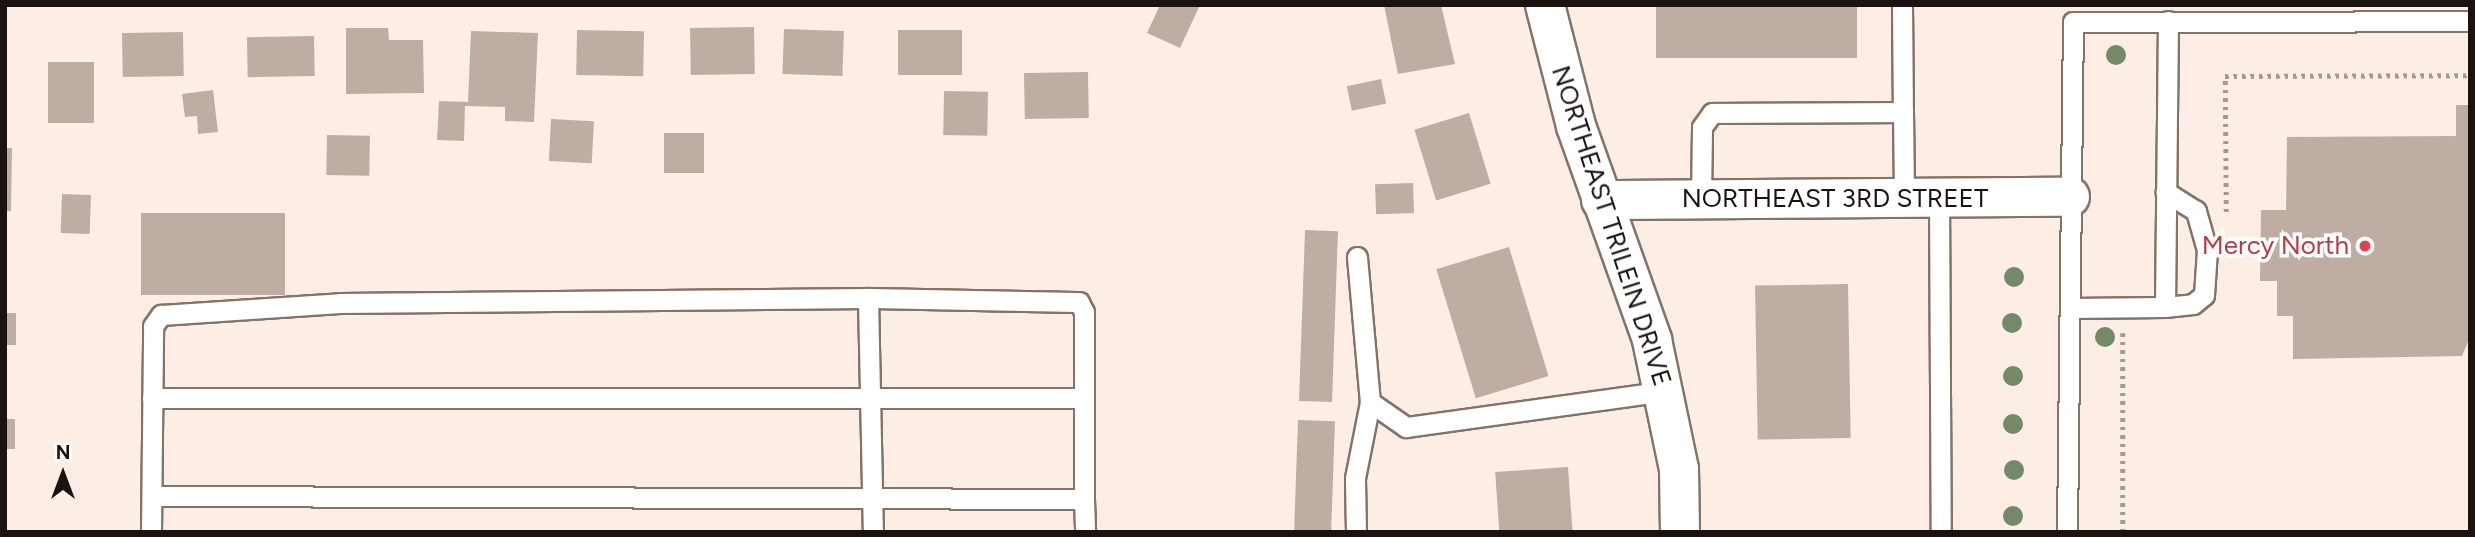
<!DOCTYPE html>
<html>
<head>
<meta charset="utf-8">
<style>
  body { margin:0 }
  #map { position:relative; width:2475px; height:537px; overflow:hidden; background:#fdeee5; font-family:Figtree,sans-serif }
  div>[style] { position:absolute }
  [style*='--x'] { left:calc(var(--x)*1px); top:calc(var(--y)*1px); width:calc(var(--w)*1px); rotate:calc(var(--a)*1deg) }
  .building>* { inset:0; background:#bfada3; transform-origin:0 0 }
  .path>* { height:4.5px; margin-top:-2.25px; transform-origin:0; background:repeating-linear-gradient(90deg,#a59992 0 3.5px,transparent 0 8.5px) }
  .roads { filter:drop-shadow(2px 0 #837369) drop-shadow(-2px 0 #837369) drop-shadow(0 2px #837369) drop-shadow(0 -2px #837369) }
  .service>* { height:19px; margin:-9.5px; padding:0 9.5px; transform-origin:9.5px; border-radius:9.5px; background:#fff }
  .minor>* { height:38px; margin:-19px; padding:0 19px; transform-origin:19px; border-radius:19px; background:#fff }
  .tertiary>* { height:38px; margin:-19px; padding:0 19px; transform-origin:19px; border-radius:19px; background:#fff }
  .trees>* { width:20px; height:20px; margin:-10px; border-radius:50%; background:#73896a }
  .dots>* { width:19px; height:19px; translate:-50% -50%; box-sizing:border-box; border:4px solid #fff; border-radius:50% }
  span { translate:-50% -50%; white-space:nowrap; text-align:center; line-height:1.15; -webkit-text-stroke:7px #fff; paint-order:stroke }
  .street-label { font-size:26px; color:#1a1310 }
  .health-label { font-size:26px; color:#be3a42 }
  .right { translate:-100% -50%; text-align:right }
  .frame { position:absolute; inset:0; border:7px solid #1a1310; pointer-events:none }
  .north { position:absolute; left:28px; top:439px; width:70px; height:70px; -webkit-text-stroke:5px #fff; paint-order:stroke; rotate:0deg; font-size:19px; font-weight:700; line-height:28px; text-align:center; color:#1a1310 }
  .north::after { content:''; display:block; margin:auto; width:24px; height:32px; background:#1a1310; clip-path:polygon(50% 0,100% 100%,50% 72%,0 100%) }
</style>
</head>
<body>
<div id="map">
  <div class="building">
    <i style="clip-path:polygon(1160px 5px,1200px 5px,1180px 48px,1147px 33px)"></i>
    <i style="clip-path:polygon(1384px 5px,1441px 5px,1455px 64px,1398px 74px)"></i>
    <i style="left:1656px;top:5px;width:201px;height:53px"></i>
    <i style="left:754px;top:27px;width:47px;height:64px;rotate:89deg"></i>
    <i style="clip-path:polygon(346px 28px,388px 28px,389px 40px,423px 40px,424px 93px,346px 94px)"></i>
    <i style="left:784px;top:29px;width:60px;height:45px;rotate:2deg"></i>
    <i style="left:577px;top:30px;width:67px;height:45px;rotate:1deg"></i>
    <i style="left:898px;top:30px;width:64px;height:45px"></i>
    <i style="clip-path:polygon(471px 31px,538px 33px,534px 122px,505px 121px,505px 107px,465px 106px,464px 141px,437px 140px,439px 101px,468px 102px)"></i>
    <i style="left:183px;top:32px;width:44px;height:61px;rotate:89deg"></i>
    <i style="left:314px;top:36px;width:40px;height:67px;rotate:89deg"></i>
    <i style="left:48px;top:62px;width:46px;height:61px"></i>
    <i style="left:1088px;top:72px;width:46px;height:64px;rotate:89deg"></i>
    <i style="left:1381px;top:79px;width:25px;height:35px;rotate:78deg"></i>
    <i style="clip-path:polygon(213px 90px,218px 132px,198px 134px,197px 116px,185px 117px,182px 94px)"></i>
    <i style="left:944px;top:91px;width:44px;height:44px;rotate:1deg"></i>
    <i style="clip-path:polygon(2456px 105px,2470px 105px,2470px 337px,2462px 356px,2293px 359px,2293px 316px,2277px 316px,2277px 281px,2260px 281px,2261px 210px,2286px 210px,2287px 137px,2456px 136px)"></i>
    <i style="left:1469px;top:113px;width:74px;height:57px;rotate:73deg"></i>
    <i style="left:551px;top:119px;width:43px;height:42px;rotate:3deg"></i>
    <i style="left:664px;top:133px;width:40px;height:40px"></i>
    <i style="left:327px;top:135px;width:43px;height:40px;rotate:1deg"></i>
    <i style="clip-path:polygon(5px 148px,12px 148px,11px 211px,5px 211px)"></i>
    <i style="left:1413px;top:183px;width:30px;height:38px;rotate:88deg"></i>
    <i style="left:62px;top:194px;width:29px;height:39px;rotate:2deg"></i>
    <i style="left:141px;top:213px;width:144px;height:82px"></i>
    <i style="left:1305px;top:230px;width:33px;height:171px;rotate:2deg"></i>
    <i style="left:1509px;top:247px;width:135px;height:76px;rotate:73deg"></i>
    <i style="left:1848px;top:284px;width:154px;height:93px;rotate:89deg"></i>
    <i style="left:5px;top:313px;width:11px;height:32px"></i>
    <i style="left:5px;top:419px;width:10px;height:30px"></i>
    <i style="left:1298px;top:420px;width:37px;height:112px;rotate:2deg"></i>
    <i style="left:1568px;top:467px;width:65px;height:73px;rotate:86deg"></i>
  </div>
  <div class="path">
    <i style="--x:2226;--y:212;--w:136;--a:-90.4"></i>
    <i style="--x:2225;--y:76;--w:245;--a:-0.2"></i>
    <i style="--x:2123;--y:333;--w:199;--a:90"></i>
  </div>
  <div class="roads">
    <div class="service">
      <i style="--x:1902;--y:5;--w:107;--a:89.5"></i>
      <i style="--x:1939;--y:198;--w:334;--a:89.7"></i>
      <i style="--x:1701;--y:200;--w:73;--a:-89.2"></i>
      <i style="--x:1702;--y:127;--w:17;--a:-54"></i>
      <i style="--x:1712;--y:113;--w:191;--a:-0.3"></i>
      <i style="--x:1903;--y:112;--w:86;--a:89.3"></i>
      <i style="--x:1357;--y:257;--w:146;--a:84.9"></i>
      <i style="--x:1370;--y:402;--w:44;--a:34.8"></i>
      <i style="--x:1406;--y:427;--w:261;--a:-7.9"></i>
      <i style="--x:2165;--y:307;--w:286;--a:-89.4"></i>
      <i style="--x:2070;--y:308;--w:95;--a:-0.6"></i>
      <i style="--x:2165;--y:307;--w:28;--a:-6"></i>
      <i style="--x:2193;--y:304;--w:14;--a:-39"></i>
      <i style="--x:2204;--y:295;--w:45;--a:-86.2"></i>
      <i style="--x:2207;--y:250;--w:41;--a:-105.8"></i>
      <i style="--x:2196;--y:211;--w:36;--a:-148"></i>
      <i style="--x:152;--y:398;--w:931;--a:0"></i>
      <i style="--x:152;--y:496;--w:932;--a:0.18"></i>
      <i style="--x:1084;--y:499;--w:187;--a:-90"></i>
      <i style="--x:1084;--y:312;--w:11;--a:-117"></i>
      <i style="--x:1079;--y:302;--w:211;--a:-178.9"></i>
      <i style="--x:1084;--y:499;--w:33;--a:88"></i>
      <i style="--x:151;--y:532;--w:206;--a:-89.4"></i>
      <i style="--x:153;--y:326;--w:14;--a:-54"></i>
      <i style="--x:161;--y:315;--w:179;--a:-3.8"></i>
      <i style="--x:340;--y:303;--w:528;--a:-0.54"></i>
      <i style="--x:868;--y:298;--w:234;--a:88.8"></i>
      <i style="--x:1356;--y:532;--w:54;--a:-91.1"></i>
      <i style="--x:1355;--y:478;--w:77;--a:-78.8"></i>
      <i style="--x:2067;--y:532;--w:510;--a:-89.33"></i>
      <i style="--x:2073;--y:22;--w:397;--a:-0.1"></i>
    </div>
    <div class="minor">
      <i style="--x:1601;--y:200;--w:469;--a:-0.4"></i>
    </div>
    <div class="tertiary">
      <i style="--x:1545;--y:5;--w:125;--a:75.6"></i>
      <i style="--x:1576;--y:126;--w:227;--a:70.4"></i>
      <i style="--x:1652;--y:340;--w:132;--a:78.2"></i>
      <i style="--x:1679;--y:469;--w:63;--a:89.1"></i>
    </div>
  </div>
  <div class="trees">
    <i style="left:2116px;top:55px"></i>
    <i style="left:2014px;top:277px"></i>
    <i style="left:2012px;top:323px"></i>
    <i style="left:2105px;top:337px"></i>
    <i style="left:2013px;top:376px"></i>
    <i style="left:2013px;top:424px"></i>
    <i style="left:2014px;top:470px"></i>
    <i style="left:2013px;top:516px"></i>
  </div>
  <div class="dots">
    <i style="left:2365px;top:246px;background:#e0444e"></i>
  </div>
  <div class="street-label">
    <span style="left:1835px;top:199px">NORTHEAST 3RD STREET</span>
    <span style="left:1611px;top:226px;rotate:72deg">NORTHEAST TRILEIN DRIVE</span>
  </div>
  <div class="health-label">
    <span class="right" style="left:2349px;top:246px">Mercy North</span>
  </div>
  <div class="frame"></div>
  <div class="north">N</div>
</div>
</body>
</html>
